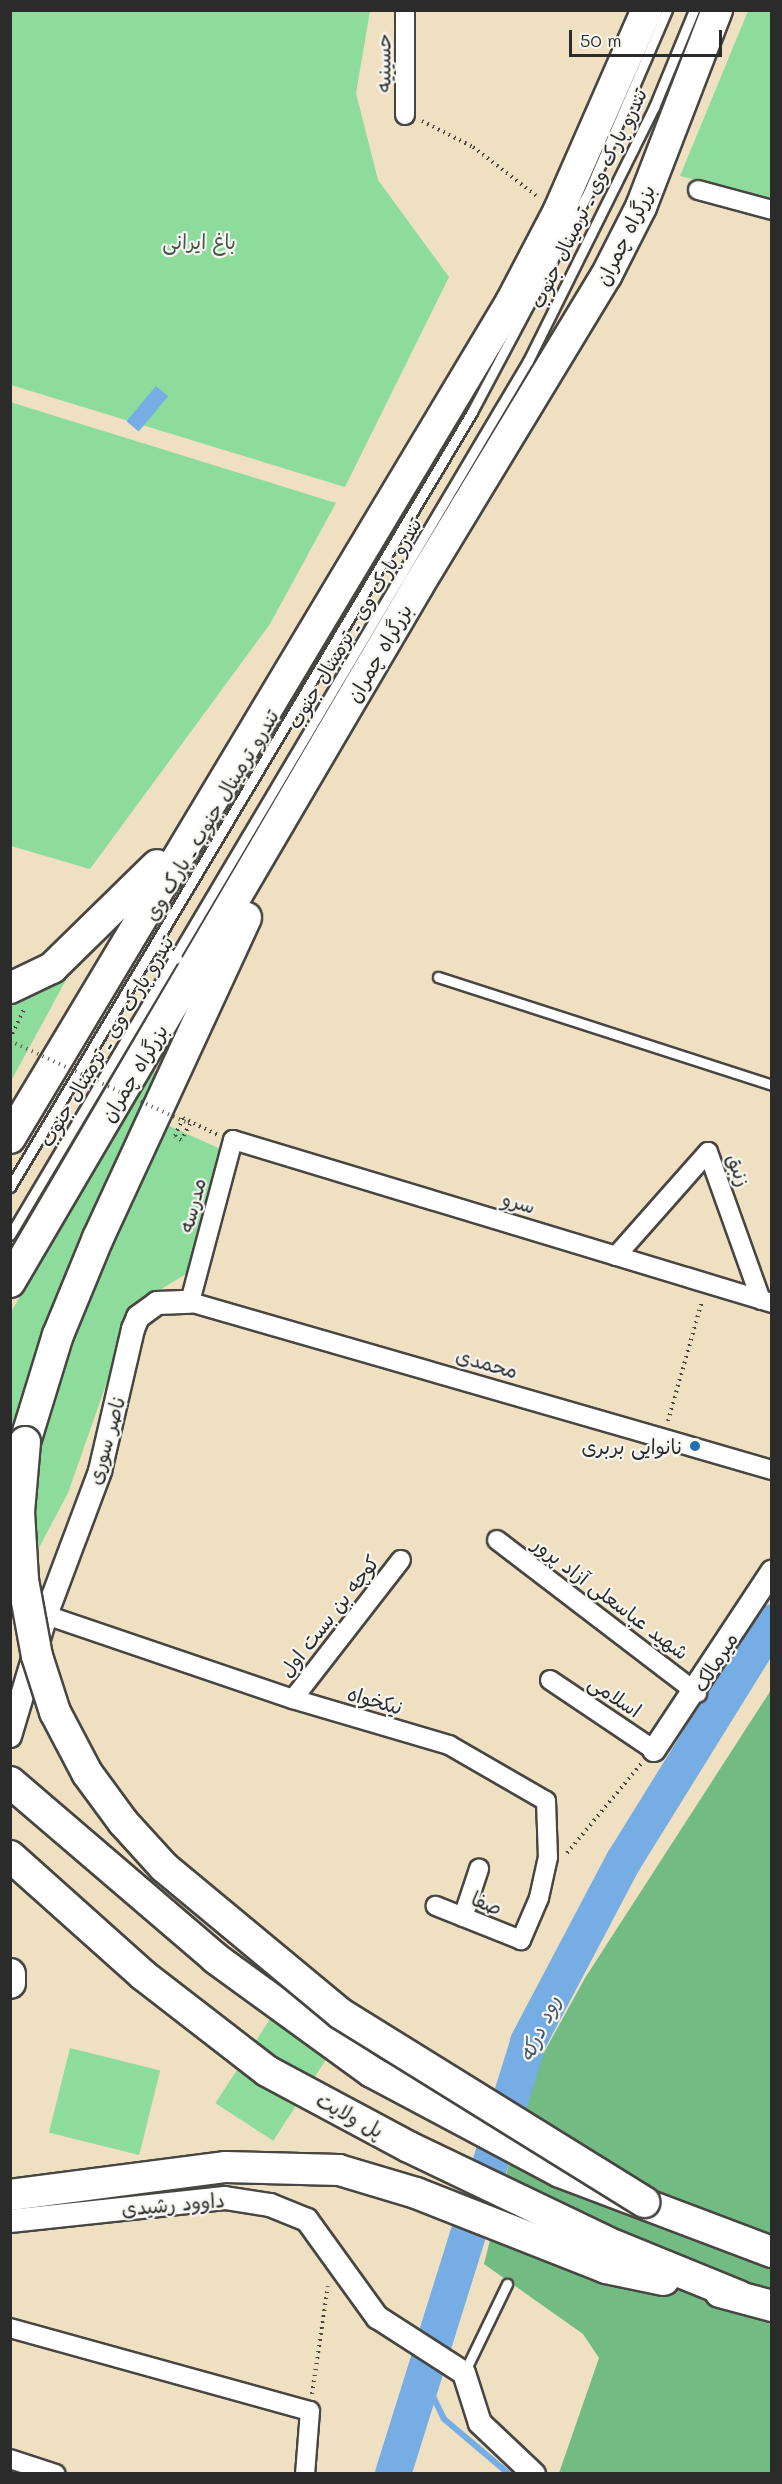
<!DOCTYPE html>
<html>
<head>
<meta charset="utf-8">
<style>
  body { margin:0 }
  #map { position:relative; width:782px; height:2484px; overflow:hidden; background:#efe0c2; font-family:Mali,"Playpen Sans Arabic",sans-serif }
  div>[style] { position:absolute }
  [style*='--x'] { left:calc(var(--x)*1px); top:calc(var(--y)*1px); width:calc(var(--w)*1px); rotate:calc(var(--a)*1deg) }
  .green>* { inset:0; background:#8ddc9b; transform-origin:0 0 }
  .forest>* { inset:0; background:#72bc83 }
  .water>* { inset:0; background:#75ade4; transform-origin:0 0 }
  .stream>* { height:6px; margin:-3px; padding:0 3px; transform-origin:3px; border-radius:3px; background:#75ade4 }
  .river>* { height:36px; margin:-18px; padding:0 18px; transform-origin:18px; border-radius:18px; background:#75ade4 }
  .path>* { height:4px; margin-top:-2px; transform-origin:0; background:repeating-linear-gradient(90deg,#484642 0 1.5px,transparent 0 6px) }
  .roads { filter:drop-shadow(2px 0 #484642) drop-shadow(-2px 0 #484642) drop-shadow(0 2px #484642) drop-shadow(0 -2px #484642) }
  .service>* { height:9px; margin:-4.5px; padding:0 4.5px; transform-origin:4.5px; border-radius:4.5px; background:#fff }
  .minor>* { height:18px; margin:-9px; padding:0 9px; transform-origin:9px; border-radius:9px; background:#fff }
  .tertiary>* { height:22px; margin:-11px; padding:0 11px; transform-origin:11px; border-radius:11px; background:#fff }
  .trunk>* { height:30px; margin:-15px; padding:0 15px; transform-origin:15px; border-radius:15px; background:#fff }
  .path-bridge>* { height:4px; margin-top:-2px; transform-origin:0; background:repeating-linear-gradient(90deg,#484642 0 1.5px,transparent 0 6px) }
  .bridges { filter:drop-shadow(2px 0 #484642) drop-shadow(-2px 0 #484642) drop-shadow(0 2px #484642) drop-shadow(0 -2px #484642) }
  .trunk-bridge>* { height:30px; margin:-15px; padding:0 15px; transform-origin:15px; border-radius:15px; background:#fff }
  .dots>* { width:16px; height:16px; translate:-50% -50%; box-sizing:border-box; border:3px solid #f6f6f2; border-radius:50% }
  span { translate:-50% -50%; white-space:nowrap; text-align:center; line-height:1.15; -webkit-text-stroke:4.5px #f6f6f2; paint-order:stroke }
  .street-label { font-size:20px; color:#2b2b2b }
  .park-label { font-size:20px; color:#445747 }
  .poi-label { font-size:20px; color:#2b2b2b }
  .right { translate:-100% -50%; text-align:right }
  .water-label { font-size:21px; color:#45586c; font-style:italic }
  .frame { position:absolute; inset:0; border:12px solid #2b2b2b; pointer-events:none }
  .scale { position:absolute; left:569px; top:30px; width:153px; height:27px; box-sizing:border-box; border:3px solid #2b2b2b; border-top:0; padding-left:8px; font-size:18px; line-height:21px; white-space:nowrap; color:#2b2b2b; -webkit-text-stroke:4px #f6f6f2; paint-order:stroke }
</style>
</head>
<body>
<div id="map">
  <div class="green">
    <i style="clip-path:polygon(10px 11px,370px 11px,356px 93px,378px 180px,449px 277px,345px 487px,11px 385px)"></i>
    <i style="clip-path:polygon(748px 11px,771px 11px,771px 199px,680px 176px)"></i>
    <i style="clip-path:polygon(10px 402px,336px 503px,270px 624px,90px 869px,11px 846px)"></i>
    <i style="clip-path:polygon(72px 969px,11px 1081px,11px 1002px)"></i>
    <i style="clip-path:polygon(154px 1069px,161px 1084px,28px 1374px,11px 1444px,11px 1312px)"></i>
    <i style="clip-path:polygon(165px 1124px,225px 1151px,191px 1271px,148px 1297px,128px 1322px,68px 1493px,33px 1559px,37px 1434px,86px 1300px)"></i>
    <i style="left:272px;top:2016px;width:69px;height:104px;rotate:33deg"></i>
    <i style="left:70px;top:2048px;width:93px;height:87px;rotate:14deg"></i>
  </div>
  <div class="forest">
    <i style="clip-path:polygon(771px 1690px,771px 2473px,559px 2473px,599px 2358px,583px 2334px,484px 2264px,531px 2076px,585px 1978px)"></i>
  </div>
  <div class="water">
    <i style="left:156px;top:386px;width:16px;height:46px;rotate:40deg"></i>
  </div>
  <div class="stream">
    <i style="--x:425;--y:2380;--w:43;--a:64"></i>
    <i style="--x:444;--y:2419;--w:85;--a:40.2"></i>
  </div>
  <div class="river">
    <i style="--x:393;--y:2474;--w:453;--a:-72.6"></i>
    <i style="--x:528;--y:2042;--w:204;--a:-62.2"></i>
    <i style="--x:623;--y:1862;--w:282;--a:-58.2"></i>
  </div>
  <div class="path">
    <i style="--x:422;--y:121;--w:57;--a:27"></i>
    <i style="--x:473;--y:147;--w:82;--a:37.6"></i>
    <i style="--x:10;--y:1039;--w:33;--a:-65"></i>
    <i style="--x:190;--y:1124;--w:18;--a:119"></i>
    <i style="--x:181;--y:1140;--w:7;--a:-146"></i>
    <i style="--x:175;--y:1136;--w:20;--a:-66"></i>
    <i style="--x:183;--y:1118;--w:39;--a:26"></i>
    <i style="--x:668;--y:1421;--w:125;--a:-74.2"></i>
    <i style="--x:567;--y:1853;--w:116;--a:-50.3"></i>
    <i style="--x:312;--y:2394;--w:109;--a:-81.6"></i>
  </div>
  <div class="roads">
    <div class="service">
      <i style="--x:155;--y:945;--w:26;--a:31"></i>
      <i style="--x:438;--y:977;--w:351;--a:17.9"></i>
      <i style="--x:10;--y:1187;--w:902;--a:-59.2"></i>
      <i style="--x:472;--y:412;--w:250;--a:-62.1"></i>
      <i style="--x:589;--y:191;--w:197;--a:-66.7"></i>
      <i style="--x:10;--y:1235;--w:1016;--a:-59.35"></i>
      <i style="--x:528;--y:361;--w:284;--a:-63.6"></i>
      <i style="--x:654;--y:107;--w:105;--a:-67.6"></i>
      <i style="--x:464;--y:2373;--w:99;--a:-64.2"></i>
    </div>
    <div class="minor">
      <i style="--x:405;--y:115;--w:105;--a:-90"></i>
      <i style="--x:698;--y:190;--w:77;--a:15.1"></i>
      <i style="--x:616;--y:1256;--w:139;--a:-48.5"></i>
      <i style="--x:708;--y:1152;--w:157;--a:70.3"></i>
      <i style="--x:772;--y:1303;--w:563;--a:-163.17"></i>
      <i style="--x:233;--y:1140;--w:168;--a:104.9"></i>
      <i style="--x:190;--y:1302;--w:606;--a:16.1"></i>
      <i style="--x:497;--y:1540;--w:252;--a:37.4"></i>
      <i style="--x:46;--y:1615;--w:261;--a:18.8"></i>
      <i style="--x:293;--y:1699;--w:163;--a:16.4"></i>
      <i style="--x:449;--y:1745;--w:112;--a:30"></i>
      <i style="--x:546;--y:1801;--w:56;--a:88"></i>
      <i style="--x:548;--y:1857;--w:42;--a:102.4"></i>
      <i style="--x:539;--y:1898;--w:46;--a:113.2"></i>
      <i style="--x:521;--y:1940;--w:92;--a:-158.2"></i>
      <i style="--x:550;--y:1680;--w:125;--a:33.9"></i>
      <i style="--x:293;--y:1699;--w:176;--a:-52.2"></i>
      <i style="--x:463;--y:1917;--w:51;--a:-71.6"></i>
      <i style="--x:10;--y:2328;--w:311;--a:15.5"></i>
      <i style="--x:310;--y:2411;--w:63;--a:94.5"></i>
      <i style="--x:10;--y:2459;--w:48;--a:18.1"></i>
    </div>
    <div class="tertiary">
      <i style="--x:10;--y:1736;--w:126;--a:-73.4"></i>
      <i style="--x:46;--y:1615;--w:154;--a:-69.4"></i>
      <i style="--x:100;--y:1471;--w:146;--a:-76.9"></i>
      <i style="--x:133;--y:1329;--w:13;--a:-67"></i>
      <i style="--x:138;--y:1317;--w:24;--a:-36"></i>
      <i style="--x:157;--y:1303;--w:33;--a:-2"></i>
      <i style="--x:654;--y:1750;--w:214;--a:-56.5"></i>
      <i style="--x:10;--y:2221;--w:216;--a:-6.1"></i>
      <i style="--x:225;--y:2198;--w:46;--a:8.8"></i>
      <i style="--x:270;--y:2205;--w:40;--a:22"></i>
      <i style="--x:307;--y:2220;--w:120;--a:54.2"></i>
      <i style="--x:377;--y:2317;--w:103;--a:32.8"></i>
      <i style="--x:464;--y:2373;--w:52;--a:72.3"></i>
      <i style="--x:480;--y:2423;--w:74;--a:43.4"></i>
    </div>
    <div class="trunk">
      <i style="--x:10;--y:988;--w:47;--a:-25.5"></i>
      <i style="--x:52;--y:968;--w:147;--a:-44.4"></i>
      <i style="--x:10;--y:1138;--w:975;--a:-59.07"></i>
      <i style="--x:511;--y:302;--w:104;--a:-62.4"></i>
      <i style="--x:559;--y:210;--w:219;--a:-66.3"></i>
      <i style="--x:10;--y:1282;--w:807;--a:-59.62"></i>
      <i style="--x:418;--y:586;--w:363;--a:-58.8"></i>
      <i style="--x:606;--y:276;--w:77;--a:-63.1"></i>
      <i style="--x:641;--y:207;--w:211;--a:-68.9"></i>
      <i style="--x:25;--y:1442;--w:112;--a:-72.9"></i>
      <i style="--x:58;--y:1335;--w:105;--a:-67.6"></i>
      <i style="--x:98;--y:1238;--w:353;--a:-65.2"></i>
      <i style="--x:10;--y:1782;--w:270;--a:40.6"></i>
      <i style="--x:215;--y:1958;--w:194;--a:36"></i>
      <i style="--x:372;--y:2072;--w:213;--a:28"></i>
      <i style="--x:560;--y:2172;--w:227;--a:20.7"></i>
      <i style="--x:10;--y:1856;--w:178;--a:41.8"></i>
      <i style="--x:143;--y:1975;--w:157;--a:37.7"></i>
      <i style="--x:267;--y:2071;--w:161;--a:28.2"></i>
      <i style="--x:409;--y:2147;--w:229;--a:25.6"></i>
      <i style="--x:616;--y:2246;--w:133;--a:22.1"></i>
      <i style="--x:10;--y:1974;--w:9;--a:90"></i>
      <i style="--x:10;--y:2195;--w:218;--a:-7.4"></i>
      <i style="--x:226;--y:2167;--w:113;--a:1.5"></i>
      <i style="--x:339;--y:2170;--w:80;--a:16.6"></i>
      <i style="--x:416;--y:2193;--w:204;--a:21.5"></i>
      <i style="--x:606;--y:2268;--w:59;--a:11.7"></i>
      <i style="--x:720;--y:2292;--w:54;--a:15.1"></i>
    </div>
  </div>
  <div class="path-bridge">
    <i style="--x:10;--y:1041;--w:198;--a:24.8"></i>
  </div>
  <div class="bridges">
    <div class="trunk-bridge">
      <i style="--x:25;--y:1442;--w:70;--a:94.9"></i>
      <i style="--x:19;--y:1512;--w:68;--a:86.6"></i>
      <i style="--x:23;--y:1580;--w:77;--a:79.6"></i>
      <i style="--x:37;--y:1656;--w:59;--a:72.2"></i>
      <i style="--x:55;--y:1712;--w:69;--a:62.3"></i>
      <i style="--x:87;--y:1773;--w:61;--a:53.7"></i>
      <i style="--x:123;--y:1822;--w:61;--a:47.7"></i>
      <i style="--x:164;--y:1867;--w:230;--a:39.7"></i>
      <i style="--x:341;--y:2014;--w:357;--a:31.8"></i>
    </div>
  </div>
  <div class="dots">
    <i style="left:695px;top:1446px;background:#1f6fb2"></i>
  </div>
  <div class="street-label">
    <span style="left:383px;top:63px;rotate:-90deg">حسینیه</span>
    <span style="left:588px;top:198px;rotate:-64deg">تندرو پارک وی ـ ترمینال جنوب</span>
    <span style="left:625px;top:235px;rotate:-64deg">بزرگراه چمران</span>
    <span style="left:354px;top:623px;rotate:-59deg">تندرو پارک وی ـ ترمینال جنوب</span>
    <span style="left:379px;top:653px;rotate:-60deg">بزرگراه چمران</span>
    <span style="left:211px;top:815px;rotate:-59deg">تندرو ترمینال جنوب ـ پارک وی</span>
    <span style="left:106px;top:1041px;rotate:-59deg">تندرو پارک وی ـ ترمینال جنوب</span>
    <span style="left:134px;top:1073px;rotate:-59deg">بزرگراه چمران</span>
    <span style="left:739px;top:1170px;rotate:70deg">زنبق</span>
    <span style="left:519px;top:1202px;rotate:17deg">سرو</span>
    <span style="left:192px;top:1205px;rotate:-75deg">مدرسه</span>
    <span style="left:487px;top:1363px;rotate:16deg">محمدی</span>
    <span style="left:106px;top:1440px;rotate:-74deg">ناصر سوری</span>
    <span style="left:611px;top:1598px;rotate:37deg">شهید عباسعلی آزاد پرور</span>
    <span style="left:329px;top:1616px;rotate:-52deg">کوچه بن بست اول</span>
    <span style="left:715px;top:1662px;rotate:-58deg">میرمالک</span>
    <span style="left:615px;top:1696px;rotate:34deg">اسلامی</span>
    <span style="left:375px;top:1700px;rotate:16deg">نیکخواه</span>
    <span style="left:487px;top:1903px;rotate:22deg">صفا</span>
    <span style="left:350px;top:2115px;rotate:28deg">پل ولایت</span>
    <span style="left:173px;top:2204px;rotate:-5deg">داوود رشیدی</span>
  </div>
  <div class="park-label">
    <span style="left:199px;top:241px">باغ ایرانی</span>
  </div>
  <div class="poi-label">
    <span class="right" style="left:683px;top:1446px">نانوایی بربری</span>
  </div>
  <div class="water-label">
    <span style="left:539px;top:2028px;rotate:-65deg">رود درکه</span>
  </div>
  <div class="frame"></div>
  <div class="scale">50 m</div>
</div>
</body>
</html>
